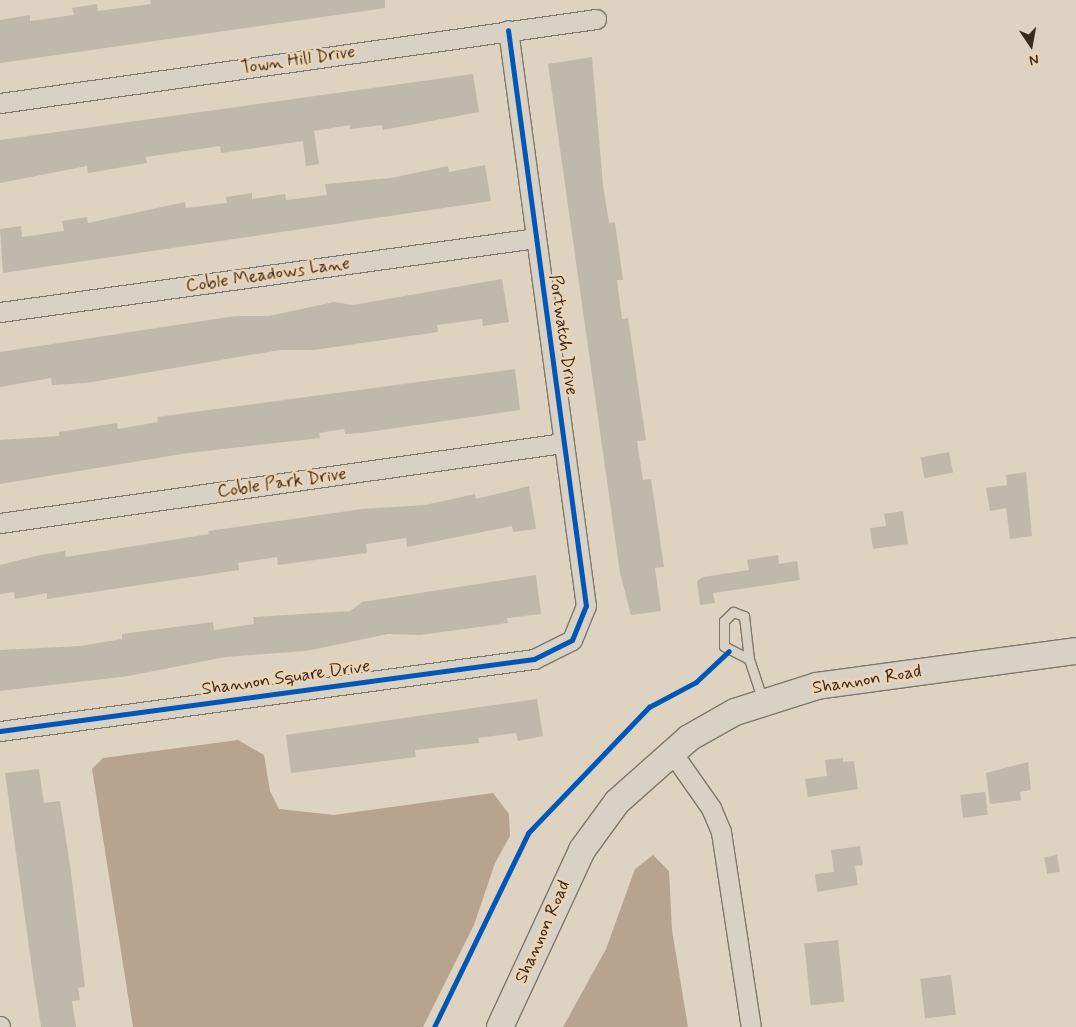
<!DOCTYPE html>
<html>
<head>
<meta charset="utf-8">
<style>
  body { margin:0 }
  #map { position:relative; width:1076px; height:1027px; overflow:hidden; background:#ded2c1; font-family:Mynerve,sans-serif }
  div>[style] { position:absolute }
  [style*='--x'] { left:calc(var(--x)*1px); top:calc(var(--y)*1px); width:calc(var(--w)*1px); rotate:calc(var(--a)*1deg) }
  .water>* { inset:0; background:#b7a48f }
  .building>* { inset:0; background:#c1b8ac; transform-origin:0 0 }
  .roads { filter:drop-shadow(1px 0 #7f776c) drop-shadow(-1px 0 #7f776c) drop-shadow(0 1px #7f776c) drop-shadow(0 -1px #7f776c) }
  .lane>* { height:9px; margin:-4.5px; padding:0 4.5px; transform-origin:4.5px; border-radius:4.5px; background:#dad1c5 }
  .street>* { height:19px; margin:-9.5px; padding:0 9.5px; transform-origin:9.5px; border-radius:9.5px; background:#dad1c5 }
  .secondary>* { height:26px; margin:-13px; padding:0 13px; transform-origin:13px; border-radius:13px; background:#dad1c5 }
  .cycleway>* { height:5px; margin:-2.5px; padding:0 2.5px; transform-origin:2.5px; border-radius:2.5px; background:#0057b8 }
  span { translate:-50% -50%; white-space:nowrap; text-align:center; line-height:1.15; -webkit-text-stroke:5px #ebd4b4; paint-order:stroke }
  .street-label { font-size:18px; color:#3b2a1e }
  .north { position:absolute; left:1006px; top:20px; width:50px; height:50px; -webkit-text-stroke:4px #ebd4b4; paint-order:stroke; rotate:168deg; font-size:14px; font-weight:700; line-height:20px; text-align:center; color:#3b2a1e }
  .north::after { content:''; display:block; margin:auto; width:18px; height:22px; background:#3b2a1e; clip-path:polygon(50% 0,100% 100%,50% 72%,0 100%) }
</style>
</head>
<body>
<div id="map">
  <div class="water">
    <i style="clip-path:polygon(238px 740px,264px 755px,270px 791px,279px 809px,334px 815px,493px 793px,509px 814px,510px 836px,495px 863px,474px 925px,423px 1027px,133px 1027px,92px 769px,103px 758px)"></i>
    <i style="clip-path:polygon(653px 855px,669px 871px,672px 930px,688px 1027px,563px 1027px,606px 949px,635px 869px)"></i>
  </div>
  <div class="building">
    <i style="clip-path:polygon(150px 0,385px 0,385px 8px,0 63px,0 20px,30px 15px,30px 21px,74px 15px,72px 8px,97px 4px,98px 11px,151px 4px)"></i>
    <i style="clip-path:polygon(592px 57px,603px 185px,609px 223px,615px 222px,623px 280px,617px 280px,622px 319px,628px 318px,646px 440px,637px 441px,643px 480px,651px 479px,664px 567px,655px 568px,661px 611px,631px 615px,620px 573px,548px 64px)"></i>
    <i style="clip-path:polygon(473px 74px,479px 112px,383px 130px,382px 125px,350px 129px,350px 125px,314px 131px,319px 164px,306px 166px,303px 141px,221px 153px,220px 146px,146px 157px,147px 163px,88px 173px,87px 166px,0 183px,0 140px)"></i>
    <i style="clip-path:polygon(485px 165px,491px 201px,3px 273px,0 229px,21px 226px,22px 237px,64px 231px,62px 221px,87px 217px,88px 223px,185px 202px,186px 208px,227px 203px,226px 197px,252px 193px,252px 199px,285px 194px,286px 200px,327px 195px,325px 184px,391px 178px,448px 166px,449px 172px)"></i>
    <i style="clip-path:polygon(502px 279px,509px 322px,483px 326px,482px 319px,437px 325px,438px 332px,314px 350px,280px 350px,86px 383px,52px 385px,51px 378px,0 387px,0 352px,235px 316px,269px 316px,334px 302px,353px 305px)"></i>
    <i style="clip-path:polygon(515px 369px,520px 410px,361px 433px,345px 434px,344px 429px,319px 433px,320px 438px,188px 453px,0 484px,0 440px,59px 436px,59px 432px,117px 423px,118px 429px,158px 422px,157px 417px)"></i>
    <i style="left:949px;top:452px;width:21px;height:29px;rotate:79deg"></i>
    <i style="clip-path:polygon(1026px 472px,1032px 536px,1010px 539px,1006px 508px,990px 511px,986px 488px,1007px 485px,1006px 475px)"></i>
    <i style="clip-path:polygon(529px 486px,536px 529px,513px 532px,512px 526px,407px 547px,406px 538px,366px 544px,367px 553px,278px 565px,277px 557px,238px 563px,239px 570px,47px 599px,47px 593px,15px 599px,14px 592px,0 594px,0 565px,40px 555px,65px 551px,66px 557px,209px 534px,208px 531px,362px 509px,425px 505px,475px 494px,476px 499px)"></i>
    <i style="clip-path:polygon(903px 511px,908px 544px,873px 549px,870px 528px,886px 526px,884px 514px)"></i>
    <i style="clip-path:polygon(778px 555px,779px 564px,797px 561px,800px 580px,713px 593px,715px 603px,700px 605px,697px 581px,703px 577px,749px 570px,747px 560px)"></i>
    <i style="clip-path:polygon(536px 575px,541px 614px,507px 618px,508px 623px,420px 635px,388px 634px,306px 651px,225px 657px,129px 676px,0 691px,0 650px,80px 646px,122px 639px,122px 634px,213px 622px,214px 630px,254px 624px,253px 617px,350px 611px,362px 602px)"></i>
    <i style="clip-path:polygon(537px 699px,543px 736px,518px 741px,516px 733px,478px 738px,479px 743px,415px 750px,416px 757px,291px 773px,286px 735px)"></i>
    <i style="clip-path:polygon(843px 758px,843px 762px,854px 761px,858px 789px,808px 797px,805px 779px,827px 776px,825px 760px)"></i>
    <i style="clip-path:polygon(1028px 762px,1031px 790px,1020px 792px,1021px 800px,990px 804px,986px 773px)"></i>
    <i style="clip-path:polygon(39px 769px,44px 803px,60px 801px,70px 865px,85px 987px,78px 988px,80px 1000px,72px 1001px,76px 1027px,41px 1027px,32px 969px,5px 773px)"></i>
    <i style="left:985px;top:792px;width:23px;height:25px;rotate:83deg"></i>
    <i style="clip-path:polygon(860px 846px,863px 865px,855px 866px,858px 885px,817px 892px,815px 874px,834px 872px,831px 850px)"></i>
    <i style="left:1057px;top:855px;width:17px;height:13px;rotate:80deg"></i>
    <i style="left:838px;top:940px;width:62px;height:34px;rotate:84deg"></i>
    <i style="left:951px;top:975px;width:40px;height:31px;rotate:83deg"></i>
  </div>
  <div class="roads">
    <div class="lane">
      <i style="--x:749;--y:659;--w:28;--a:-153"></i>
      <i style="--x:724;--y:646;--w:25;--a:-90"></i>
      <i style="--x:724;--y:621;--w:13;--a:-45"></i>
      <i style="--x:733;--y:612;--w:12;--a:20"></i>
      <i style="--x:744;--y:616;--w:43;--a:83.4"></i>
      <i style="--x:749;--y:659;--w:44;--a:71.6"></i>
    </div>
    <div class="street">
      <i style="--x:0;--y:103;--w:602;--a:-8.02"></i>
      <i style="--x:0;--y:312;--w:541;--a:-7.86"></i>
      <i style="--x:0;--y:523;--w:569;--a:-8.09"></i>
      <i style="--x:0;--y:731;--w:539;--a:-7.68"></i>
      <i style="--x:534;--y:659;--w:42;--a:-26.6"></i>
      <i style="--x:572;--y:640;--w:37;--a:-68"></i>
      <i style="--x:586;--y:606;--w:581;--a:-97.71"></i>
      <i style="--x:671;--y:751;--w:70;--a:54.9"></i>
      <i style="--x:711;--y:808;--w:26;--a:67"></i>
      <i style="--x:721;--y:832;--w:197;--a:81.3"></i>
      <i style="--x:0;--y:1026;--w:1;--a:90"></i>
    </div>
    <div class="secondary">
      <i style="--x:500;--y:1027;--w:195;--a:-65.1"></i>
      <i style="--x:582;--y:850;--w:59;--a:-53.9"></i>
      <i style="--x:617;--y:802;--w:96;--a:-41.6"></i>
      <i style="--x:689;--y:738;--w:53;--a:-29.5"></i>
      <i style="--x:735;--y:712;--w:86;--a:-17.6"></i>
      <i style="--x:817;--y:686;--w:261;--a:-7.7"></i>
    </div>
  </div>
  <div class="cycleway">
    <i style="--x:0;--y:731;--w:539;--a:-7.68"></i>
    <i style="--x:534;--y:659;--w:42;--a:-26.6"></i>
    <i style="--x:572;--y:640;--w:37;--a:-68"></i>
    <i style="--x:586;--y:606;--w:581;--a:-97.71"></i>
    <i style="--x:434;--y:1027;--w:216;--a:-64.1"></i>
    <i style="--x:528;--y:833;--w:175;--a:-46.2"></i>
    <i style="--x:649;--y:707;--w:53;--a:-28"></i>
    <i style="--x:696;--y:682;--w:45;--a:-43.2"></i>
  </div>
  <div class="street-label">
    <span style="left:298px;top:60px;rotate:-8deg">Town Hill Drive</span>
    <span style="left:268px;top:275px;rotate:-8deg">Coble Meadows Lane</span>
    <span style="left:563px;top:335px;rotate:82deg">Portwatch Drive</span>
    <span style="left:282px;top:483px;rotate:-8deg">Coble Park Drive</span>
    <span style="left:286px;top:678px;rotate:-8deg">Shannon Square Drive</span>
    <span style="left:867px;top:680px;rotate:-9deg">Shannon Road</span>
    <span style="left:543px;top:932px;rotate:-66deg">Shannon Road</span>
  </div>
  <div class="north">N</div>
</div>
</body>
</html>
